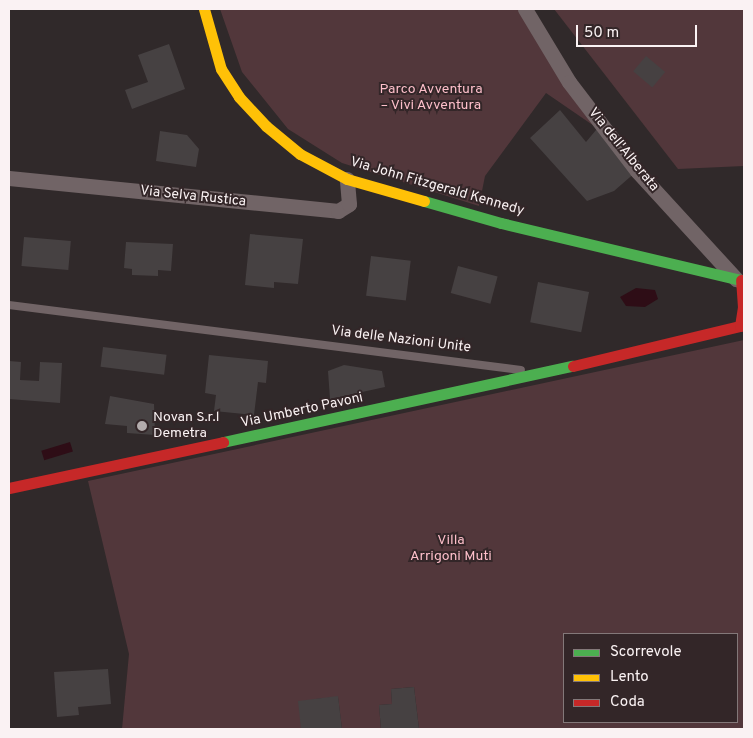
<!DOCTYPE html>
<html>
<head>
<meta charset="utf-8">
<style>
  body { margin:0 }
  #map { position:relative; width:753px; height:738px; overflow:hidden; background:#30292a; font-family:Overpass,sans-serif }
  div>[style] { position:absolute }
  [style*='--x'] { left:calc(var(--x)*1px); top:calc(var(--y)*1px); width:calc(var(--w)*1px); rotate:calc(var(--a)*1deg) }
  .green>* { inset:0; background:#52373b }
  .water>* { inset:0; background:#2e0d16; transform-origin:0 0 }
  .building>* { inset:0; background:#464142; transform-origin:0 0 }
  .lane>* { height:8px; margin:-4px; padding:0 4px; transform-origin:4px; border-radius:4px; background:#716466 }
  .street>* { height:15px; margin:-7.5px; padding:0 7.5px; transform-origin:7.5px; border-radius:7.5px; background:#716466 }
  .fast>* { height:11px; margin:-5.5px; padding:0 5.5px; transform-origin:5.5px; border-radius:5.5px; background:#4caf50 }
  .slow>* { height:11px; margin:-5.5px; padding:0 5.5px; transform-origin:5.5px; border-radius:5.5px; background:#ffc107 }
  .jam>* { height:11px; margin:-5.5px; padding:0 5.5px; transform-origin:5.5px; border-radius:5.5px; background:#c62828 }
  .dots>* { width:14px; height:14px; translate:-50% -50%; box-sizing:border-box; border:2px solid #332628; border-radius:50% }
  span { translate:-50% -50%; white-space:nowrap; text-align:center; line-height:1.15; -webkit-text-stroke:4px #332628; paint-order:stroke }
  .park-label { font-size:14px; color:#fdbfca }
  .street-label { font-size:14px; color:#faf2f3 }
  .poi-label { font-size:14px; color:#faf2f3 }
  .left { translate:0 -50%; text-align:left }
  .frame { position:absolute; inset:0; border:10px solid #faf2f3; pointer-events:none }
  .legend { position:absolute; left:563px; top:633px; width:175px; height:90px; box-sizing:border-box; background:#332628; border:1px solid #837879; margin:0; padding:6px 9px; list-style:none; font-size:15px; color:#faf2f3 }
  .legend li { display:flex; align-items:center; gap:10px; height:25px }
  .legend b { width:25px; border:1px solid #837879 }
  .scale { position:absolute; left:576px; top:25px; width:121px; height:22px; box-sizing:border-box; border:2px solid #faf2f3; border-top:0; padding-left:6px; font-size:15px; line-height:18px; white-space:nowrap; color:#faf2f3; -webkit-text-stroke:4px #332628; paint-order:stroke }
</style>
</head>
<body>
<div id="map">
  <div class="green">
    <i style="clip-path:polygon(220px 9px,521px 9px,597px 128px,546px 93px,485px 176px,479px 206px,342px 163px,288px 129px,242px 72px)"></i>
    <i style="clip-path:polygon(554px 9px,744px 9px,744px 166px,678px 169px)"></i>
    <i style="clip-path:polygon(evenodd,744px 340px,744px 729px,419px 729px,414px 687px,391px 689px,392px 704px,379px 705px,381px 729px,342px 729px,338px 697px,316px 699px,319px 729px,122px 729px,129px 654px,88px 481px,744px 340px,564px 634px,737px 634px,737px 722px,564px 722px,564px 634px)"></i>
  </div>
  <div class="water">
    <i style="clip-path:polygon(636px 288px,655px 290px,658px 299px,645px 307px,626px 306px,620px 297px)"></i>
    <i style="left:70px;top:442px;width:10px;height:30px;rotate:73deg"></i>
  </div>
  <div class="building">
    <i style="clip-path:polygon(169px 44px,185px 89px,132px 109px,125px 90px,148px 82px,138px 55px)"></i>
    <i style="left:646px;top:56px;width:25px;height:20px;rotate:40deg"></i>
    <i style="clip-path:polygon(560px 110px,586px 142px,601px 124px,637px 171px,614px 191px,587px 201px,530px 138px)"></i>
    <i style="clip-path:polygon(160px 131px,187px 135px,199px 149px,196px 167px,156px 161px)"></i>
    <i style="clip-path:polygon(250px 234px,303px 239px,298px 284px,274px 282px,274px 288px,245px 285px)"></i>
    <i style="left:24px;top:237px;width:47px;height:29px;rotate:5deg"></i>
    <i style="clip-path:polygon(126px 242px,173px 244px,171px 271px,158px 270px,158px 276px,132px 275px,132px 269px,124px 268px)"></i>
    <i style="left:371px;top:256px;width:40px;height:40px;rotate:7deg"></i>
    <i style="left:458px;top:266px;width:41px;height:28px;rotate:15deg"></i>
    <i style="left:538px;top:282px;width:52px;height:41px;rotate:11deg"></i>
    <i style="left:103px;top:347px;width:64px;height:20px;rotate:7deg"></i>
    <i style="clip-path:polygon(209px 355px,268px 361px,266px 383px,258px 382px,254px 415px,214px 411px,216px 395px,205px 393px)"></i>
    <i style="clip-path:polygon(9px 361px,21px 362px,20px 380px,39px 381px,40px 362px,62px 363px,60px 403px,9px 399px)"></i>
    <i style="clip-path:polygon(344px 365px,382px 371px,385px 387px,330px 399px,328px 371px)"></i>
    <i style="clip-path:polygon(110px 396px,154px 404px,155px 435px,127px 433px,127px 426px,105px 424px)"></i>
    <i style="clip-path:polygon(108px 669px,111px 704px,78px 707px,79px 715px,57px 717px,54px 672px)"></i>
    <i style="clip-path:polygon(414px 687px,419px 729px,381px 729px,379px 705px,392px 704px,391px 689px)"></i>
    <i style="clip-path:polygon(338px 696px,342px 729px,301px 729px,298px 701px)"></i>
  </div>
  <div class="lane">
    <i style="--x:9;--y:305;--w:516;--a:7.24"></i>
  </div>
  <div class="street">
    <i style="--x:525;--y:9;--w:85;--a:58.9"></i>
    <i style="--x:569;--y:82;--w:112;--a:52.6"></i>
    <i style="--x:637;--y:171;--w:147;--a:47.5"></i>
    <i style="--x:9;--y:178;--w:331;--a:5.7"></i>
    <i style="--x:338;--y:211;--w:13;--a:-32"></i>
    <i style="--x:349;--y:204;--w:25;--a:-95"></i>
  </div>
  <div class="fast">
    <i style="--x:424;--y:201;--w:80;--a:15.9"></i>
    <i style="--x:501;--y:223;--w:250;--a:13.4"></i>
    <i style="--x:223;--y:442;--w:358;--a:-12.3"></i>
  </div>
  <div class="slow">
    <i style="--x:204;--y:9;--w:62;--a:74.2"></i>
    <i style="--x:221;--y:69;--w:33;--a:57"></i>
    <i style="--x:239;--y:97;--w:40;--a:47"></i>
    <i style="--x:266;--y:126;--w:44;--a:39.5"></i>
    <i style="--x:300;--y:154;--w:53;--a:28"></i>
    <i style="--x:347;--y:179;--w:80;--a:15.9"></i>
  </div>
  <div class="jam">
    <i style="--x:573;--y:366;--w:172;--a:-13.5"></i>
    <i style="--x:740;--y:326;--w:19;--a:-81"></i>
    <i style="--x:743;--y:307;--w:27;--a:-94"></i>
    <i style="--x:9;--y:488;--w:219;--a:-12.1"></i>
  </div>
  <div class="dots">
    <i style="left:142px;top:426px;background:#b3acad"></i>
  </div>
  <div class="park-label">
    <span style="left:431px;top:98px">Parco Avventura<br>– Vivi Avventura</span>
    <span style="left:451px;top:549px">Villa<br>Arrigoni Muti</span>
  </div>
  <div class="street-label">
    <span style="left:623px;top:150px;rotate:51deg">Via dell'Alberata</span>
    <span style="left:437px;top:187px;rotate:16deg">Via John Fitzgerald Kennedy</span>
    <span style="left:193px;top:197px;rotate:6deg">Via Selva Rustica</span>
    <span style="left:401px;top:340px;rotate:7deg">Via delle Nazioni Unite</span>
    <span style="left:302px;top:411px;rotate:-12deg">Via Umberto Pavoni</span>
  </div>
  <div class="poi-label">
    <span class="left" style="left:153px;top:426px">Novan S.r.l<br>Demetra</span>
  </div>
  <div class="frame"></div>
  <ul class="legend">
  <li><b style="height:6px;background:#4caf50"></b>Scorrevole</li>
  <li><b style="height:6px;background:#ffc107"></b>Lento</li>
  <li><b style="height:6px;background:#c62828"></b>Coda</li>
  </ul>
  <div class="scale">50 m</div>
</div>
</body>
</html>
